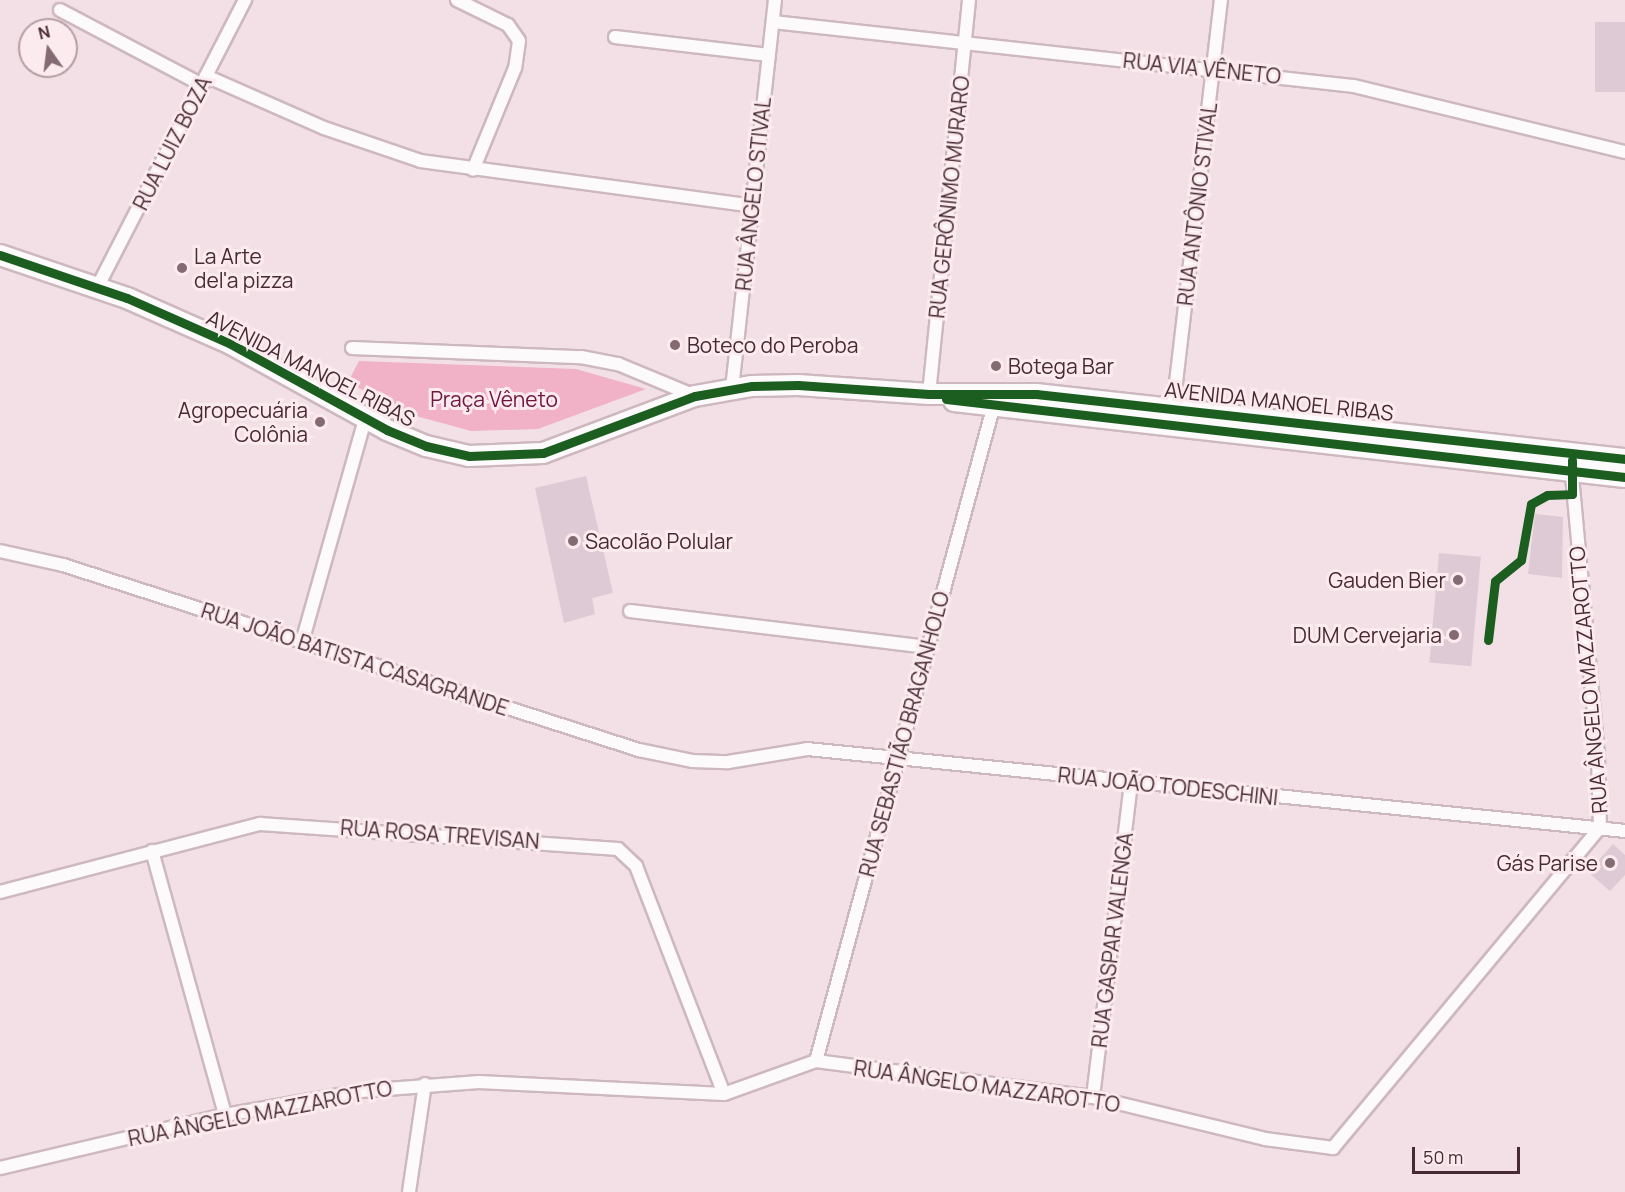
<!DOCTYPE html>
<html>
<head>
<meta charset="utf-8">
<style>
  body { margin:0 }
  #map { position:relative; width:1625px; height:1192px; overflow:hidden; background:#f2e0e6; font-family:Manrope,sans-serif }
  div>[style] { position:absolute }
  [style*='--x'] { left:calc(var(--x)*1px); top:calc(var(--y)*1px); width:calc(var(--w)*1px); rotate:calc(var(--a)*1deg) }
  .green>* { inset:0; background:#f1b2c7 }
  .building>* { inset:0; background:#decad5; transform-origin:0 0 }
  .roads { filter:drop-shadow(2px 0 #ceb8bf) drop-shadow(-2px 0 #ceb8bf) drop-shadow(0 2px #ceb8bf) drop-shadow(0 -2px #ceb8bf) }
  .minor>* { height:12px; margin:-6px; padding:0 6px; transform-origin:6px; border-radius:6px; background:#fdfafb }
  .primary>* { height:20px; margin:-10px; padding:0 10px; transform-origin:10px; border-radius:10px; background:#fdfafb }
  .cycleway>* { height:9px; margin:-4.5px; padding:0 4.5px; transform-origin:4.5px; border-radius:4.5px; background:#1b5e20 }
  .dots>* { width:16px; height:16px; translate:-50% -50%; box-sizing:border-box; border:3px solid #fbebef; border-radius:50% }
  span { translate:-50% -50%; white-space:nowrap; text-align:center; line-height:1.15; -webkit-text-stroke:6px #fbebef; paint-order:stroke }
  .street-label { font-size:21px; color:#482a34 }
  .poi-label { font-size:21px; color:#482a34 }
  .left { translate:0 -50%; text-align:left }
  .right { translate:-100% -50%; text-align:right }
  .park-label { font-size:21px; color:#70153e }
  .north { position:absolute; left:18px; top:18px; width:60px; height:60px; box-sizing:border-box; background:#fbebef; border:2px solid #b39ea4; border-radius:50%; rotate:346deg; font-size:16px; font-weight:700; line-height:24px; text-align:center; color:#482a34 }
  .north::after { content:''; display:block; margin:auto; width:21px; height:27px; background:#846a72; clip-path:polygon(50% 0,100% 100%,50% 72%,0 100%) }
  .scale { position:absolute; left:1412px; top:1147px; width:108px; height:27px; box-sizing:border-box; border:3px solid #482a34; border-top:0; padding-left:8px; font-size:18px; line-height:21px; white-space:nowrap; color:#482a34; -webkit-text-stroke:4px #fbebef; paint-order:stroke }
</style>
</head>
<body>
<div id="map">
  <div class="green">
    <i style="clip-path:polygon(359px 361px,576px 369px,646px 389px,538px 429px,471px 431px,405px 413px,348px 382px)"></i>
  </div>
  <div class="building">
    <i style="left:1595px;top:22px;width:30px;height:70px"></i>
    <i style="clip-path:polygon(586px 476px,613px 593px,592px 598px,595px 614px,564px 623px,535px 488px)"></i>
    <i style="clip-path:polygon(1535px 514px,1563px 517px,1562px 578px,1528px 574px)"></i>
    <i style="left:1439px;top:553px;width:42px;height:110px;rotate:5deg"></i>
    <i style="clip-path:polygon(1613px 844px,1625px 855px,1625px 875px,1610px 891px,1588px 872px)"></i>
  </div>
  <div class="roads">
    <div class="minor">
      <i style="--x:457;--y:0;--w:57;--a:26.1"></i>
      <i style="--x:508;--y:25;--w:19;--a:55"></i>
      <i style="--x:519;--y:41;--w:27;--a:98"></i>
      <i style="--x:515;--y:68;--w:110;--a:112.4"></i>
      <i style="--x:60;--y:10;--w:161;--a:27.8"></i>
      <i style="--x:773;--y:22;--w:585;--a:6.29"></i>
      <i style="--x:1354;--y:86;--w:279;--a:13.7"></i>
      <i style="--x:615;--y:37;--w:155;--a:6.7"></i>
      <i style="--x:206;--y:76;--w:129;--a:23.8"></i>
      <i style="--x:324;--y:128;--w:102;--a:18.8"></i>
      <i style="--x:421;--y:161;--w:334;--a:7.7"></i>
      <i style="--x:98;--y:286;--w:322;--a:-62.8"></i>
      <i style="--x:352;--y:348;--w:229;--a:2.3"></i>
      <i style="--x:581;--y:357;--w:38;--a:11"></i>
      <i style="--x:618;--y:364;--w:83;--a:22.6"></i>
      <i style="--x:732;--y:389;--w:391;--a:-83.7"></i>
      <i style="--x:929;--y:394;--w:396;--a:-84.2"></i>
      <i style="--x:1173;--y:408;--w:411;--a:-83.3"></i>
      <i style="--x:0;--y:551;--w:65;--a:12.5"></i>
      <i style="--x:63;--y:565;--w:605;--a:17.81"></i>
      <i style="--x:639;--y:750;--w:54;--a:11.7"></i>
      <i style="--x:692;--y:761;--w:36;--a:2"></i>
      <i style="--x:728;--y:762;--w:80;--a:-9.3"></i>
      <i style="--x:807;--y:749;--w:822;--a:5.72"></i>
      <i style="--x:630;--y:611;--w:300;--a:6.9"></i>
      <i style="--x:302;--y:642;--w:232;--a:-74.2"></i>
      <i style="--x:152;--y:851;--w:274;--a:74.5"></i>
      <i style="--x:0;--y:892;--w:269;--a:-14.7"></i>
      <i style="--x:260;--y:824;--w:359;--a:4"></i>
      <i style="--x:618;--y:849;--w:25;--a:43"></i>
      <i style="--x:636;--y:866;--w:244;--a:68.9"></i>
      <i style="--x:816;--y:1061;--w:677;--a:-74.83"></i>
      <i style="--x:1093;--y:1097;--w:317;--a:-83.1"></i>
      <i style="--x:0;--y:1168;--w:231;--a:-13.3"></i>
      <i style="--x:225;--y:1115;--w:138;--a:-10"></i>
      <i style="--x:361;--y:1091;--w:118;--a:-4.4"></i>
      <i style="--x:479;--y:1082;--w:245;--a:2.8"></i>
      <i style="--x:724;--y:1094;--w:98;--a:-19.7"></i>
      <i style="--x:816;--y:1061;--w:279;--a:7.4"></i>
      <i style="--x:1093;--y:1097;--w:177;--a:13.7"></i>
      <i style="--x:1265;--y:1139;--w:69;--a:7.5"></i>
      <i style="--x:1333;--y:1148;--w:417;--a:-50.2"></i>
      <i style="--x:1600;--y:828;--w:72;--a:-91.6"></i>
      <i style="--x:1598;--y:756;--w:293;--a:-95.3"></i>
      <i style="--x:409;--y:1192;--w:109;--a:-81.6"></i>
    </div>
    <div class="primary">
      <i style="--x:0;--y:255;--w:134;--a:18.7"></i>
      <i style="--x:127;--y:298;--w:111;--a:23.8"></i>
      <i style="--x:229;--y:343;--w:180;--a:28.8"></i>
      <i style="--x:387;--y:430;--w:42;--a:22.3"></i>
      <i style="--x:426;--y:446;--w:44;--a:13.1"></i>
      <i style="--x:469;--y:456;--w:74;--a:-2.3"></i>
      <i style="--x:543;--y:453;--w:162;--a:-20.6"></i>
      <i style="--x:695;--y:396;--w:58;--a:-10"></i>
      <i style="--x:752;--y:386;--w:46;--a:-1.2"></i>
      <i style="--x:798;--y:385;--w:131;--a:3.9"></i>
      <i style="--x:929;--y:394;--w:107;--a:0"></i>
      <i style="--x:1036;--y:394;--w:593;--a:6.3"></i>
      <i style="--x:954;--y:401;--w:675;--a:6.46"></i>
    </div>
  </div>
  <div class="cycleway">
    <i style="--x:0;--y:255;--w:134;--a:18.7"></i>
    <i style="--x:127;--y:298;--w:111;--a:23.8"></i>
    <i style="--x:229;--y:343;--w:180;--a:28.8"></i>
    <i style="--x:387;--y:430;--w:42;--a:22.3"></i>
    <i style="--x:426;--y:446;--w:44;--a:13.1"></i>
    <i style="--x:469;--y:456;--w:74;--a:-2.3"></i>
    <i style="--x:543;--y:453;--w:162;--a:-20.6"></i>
    <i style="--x:695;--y:396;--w:58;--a:-10"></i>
    <i style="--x:752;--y:386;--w:46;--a:-1.2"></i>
    <i style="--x:798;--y:385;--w:131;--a:3.9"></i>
    <i style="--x:929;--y:394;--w:107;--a:0"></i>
    <i style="--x:1036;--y:394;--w:593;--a:6.3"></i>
    <i style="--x:946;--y:399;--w:683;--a:6.55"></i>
    <i style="--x:1488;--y:640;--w:59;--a:-83.2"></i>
    <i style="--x:1495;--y:581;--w:33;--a:-39"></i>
    <i style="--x:1521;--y:560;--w:57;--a:-79.9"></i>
    <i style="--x:1531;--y:504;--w:18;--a:-29"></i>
    <i style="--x:1547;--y:495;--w:25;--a:-2"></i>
    <i style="--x:1572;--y:494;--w:34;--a:-90"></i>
  </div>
  <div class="dots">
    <i style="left:182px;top:268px;background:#846a72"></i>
    <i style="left:675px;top:345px;background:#846a72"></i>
    <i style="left:996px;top:366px;background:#846a72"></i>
    <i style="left:320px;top:422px;background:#846a72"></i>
    <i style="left:573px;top:541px;background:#846a72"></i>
    <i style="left:1458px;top:580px;background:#846a72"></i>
    <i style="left:1454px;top:635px;background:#846a72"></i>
    <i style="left:1610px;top:863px;background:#846a72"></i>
  </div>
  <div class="street-label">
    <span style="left:1202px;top:68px;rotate:6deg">RUA VIA VÊNETO</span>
    <span style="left:172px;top:143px;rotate:-63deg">RUA LUIZ BOZA</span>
    <span style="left:753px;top:194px;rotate:-84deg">RUA ÂNGELO STIVAL</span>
    <span style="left:949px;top:197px;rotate:-84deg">RUA GERÔNIMO MURARO</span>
    <span style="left:1197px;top:204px;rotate:-83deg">RUA ANTÔNIO STIVAL</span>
    <span style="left:311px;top:368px;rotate:27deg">AVENIDA MANOEL RIBAS</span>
    <span style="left:1279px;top:401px;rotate:6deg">AVENIDA MANOEL RIBAS</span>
    <span style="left:355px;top:659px;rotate:18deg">RUA JOÃO BATISTA CASAGRANDE</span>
    <span style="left:1588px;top:680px;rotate:-95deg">RUA ÂNGELO MAZZAROTTO</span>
    <span style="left:904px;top:734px;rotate:-75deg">RUA SEBASTIÃO BRAGANHOLO</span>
    <span style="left:1168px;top:786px;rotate:6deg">RUA JOÃO TODESCHINI</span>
    <span style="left:440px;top:834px;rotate:4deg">RUA ROSA TREVISAN</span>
    <span style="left:1112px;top:940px;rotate:-83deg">RUA GASPAR VALENGA</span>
    <span style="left:987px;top:1086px;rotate:8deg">RUA ÂNGELO MAZZAROTTO</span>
    <span style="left:260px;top:1113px;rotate:-11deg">RUA ÂNGELO MAZZAROTTO</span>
  </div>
  <div class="poi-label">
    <span class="left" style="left:194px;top:268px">La Arte<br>del'a pizza</span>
    <span class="left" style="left:687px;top:345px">Boteco do Peroba</span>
    <span class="left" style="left:1008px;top:366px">Botega Bar</span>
    <span class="right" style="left:308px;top:422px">Agropecuária<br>Colônia</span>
    <span class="left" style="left:585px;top:541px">Sacolão Polular</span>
    <span class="right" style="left:1446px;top:580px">Gauden Bier</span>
    <span class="right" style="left:1442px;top:635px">DUM Cervejaria</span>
    <span class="right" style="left:1598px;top:863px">Gás Parise</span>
  </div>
  <div class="park-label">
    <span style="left:494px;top:399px">Praça Vêneto</span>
  </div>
  <div class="north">N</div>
  <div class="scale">50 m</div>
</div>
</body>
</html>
